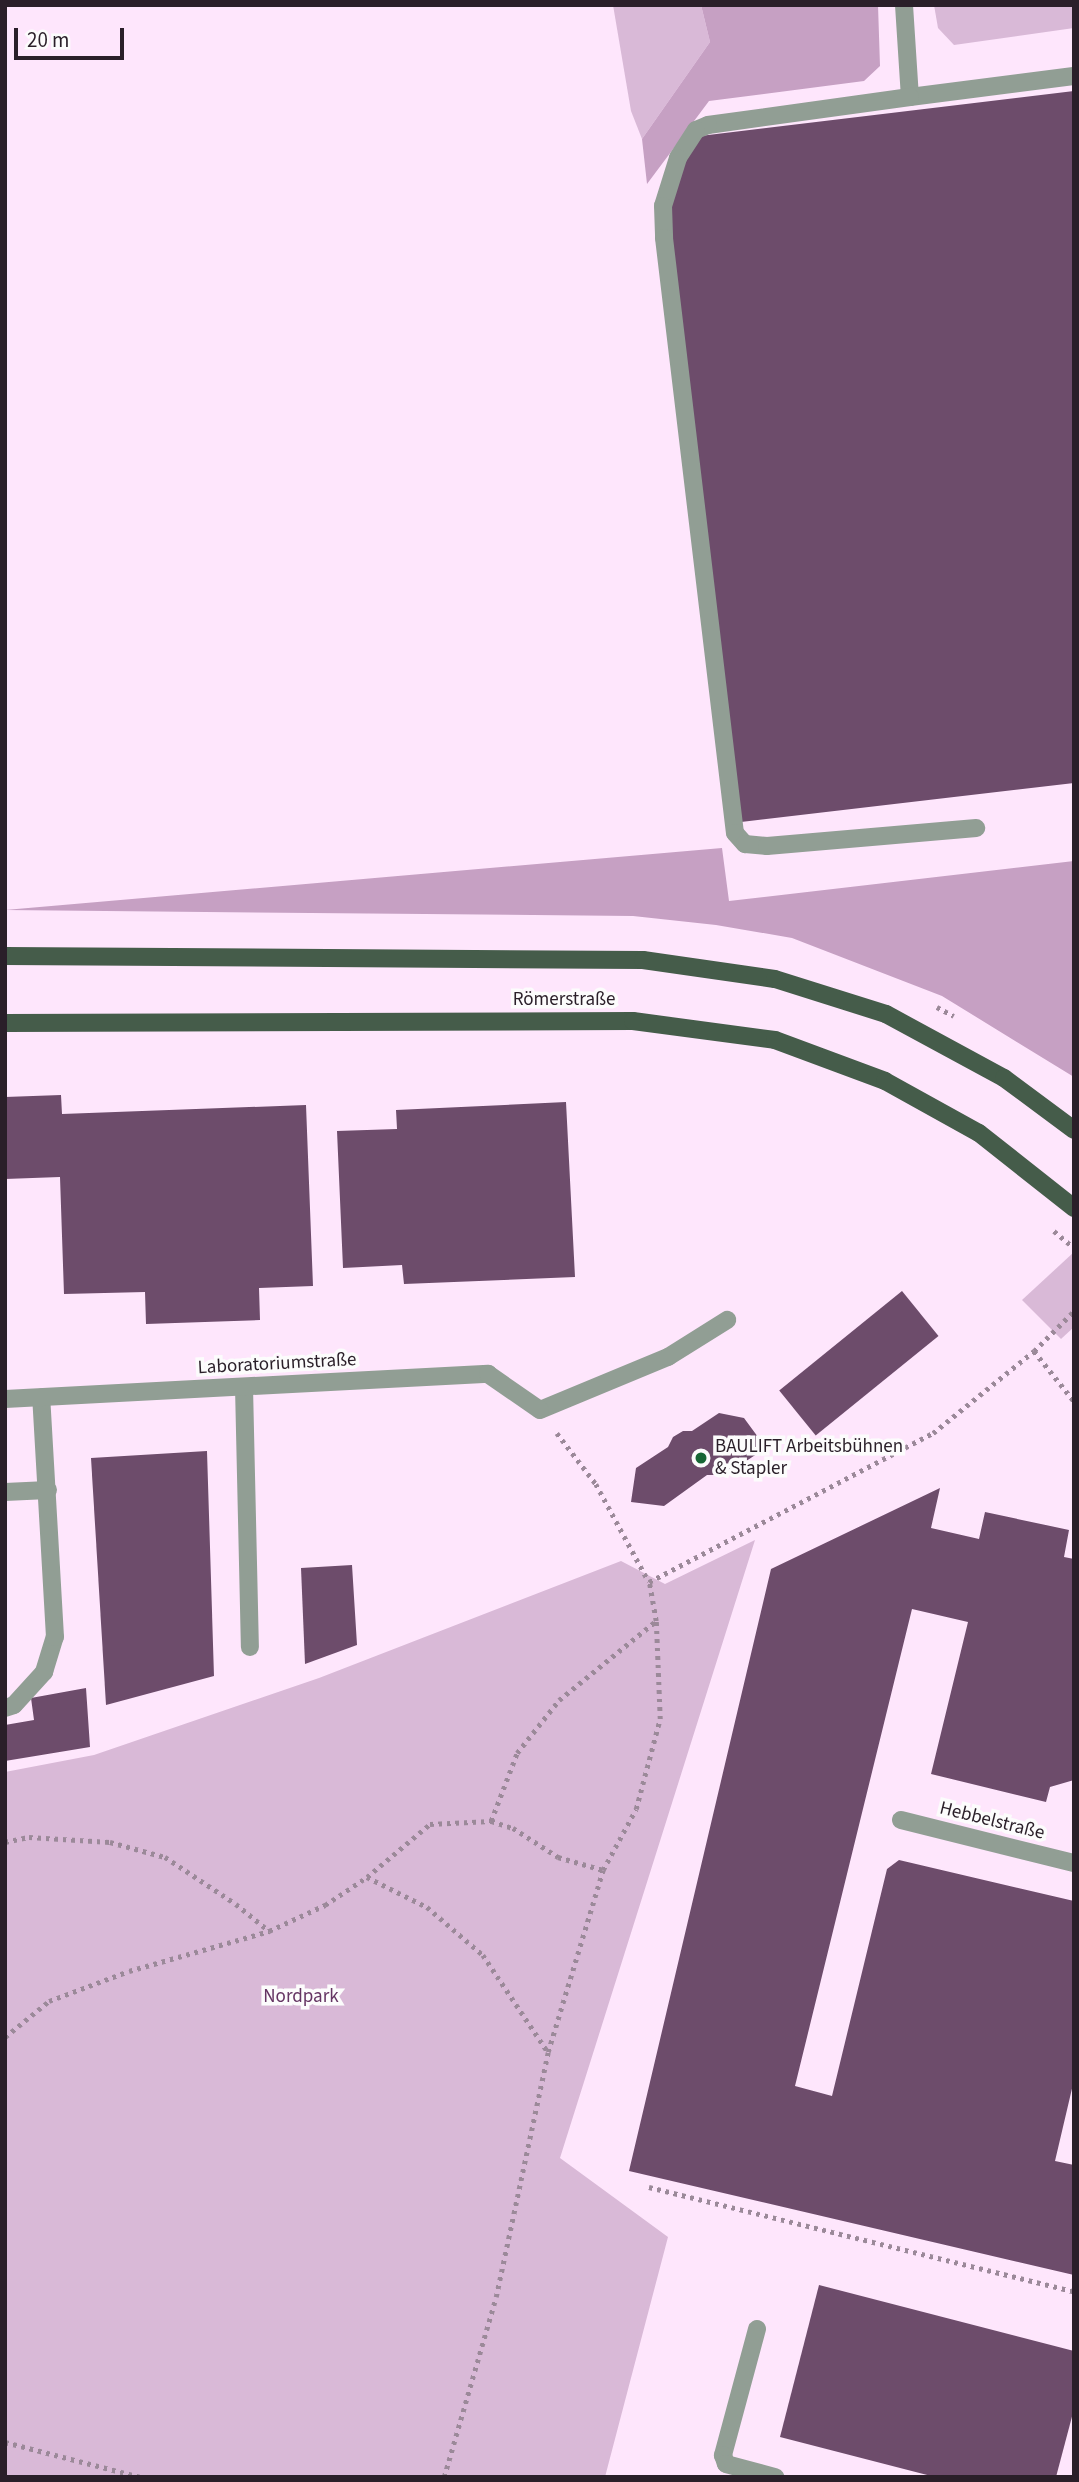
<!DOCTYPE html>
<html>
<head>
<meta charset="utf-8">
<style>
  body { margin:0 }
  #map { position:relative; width:1079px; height:2482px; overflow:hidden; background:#fee6fc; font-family:"Source Sans 3",sans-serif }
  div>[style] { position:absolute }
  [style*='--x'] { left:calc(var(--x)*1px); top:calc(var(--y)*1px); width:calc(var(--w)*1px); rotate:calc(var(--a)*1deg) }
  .green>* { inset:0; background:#d9b9d7 }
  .forest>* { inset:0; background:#c6a0c3 }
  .building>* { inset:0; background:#6d4c6b; transform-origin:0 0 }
  .path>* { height:4.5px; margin-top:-2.25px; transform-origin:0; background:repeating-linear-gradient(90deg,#9b8999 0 3.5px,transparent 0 8.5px) }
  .lane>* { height:18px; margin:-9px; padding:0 9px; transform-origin:9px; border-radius:9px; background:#919e94 }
  .street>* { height:18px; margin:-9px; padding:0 9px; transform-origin:9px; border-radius:9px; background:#919e94 }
  .primary>* { height:18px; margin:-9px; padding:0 9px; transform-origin:9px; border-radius:9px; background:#455c4a }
  .dots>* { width:19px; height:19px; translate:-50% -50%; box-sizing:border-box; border:4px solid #fcfcfc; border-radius:50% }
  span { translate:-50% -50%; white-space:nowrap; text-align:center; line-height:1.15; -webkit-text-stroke:7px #fcfcfc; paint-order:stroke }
  .street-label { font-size:19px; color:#2a1f29 }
  .poi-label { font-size:19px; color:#2a1f29 }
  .left { translate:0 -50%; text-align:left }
  .park-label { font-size:19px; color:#653563 }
  .frame { position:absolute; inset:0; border:7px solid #2a1f29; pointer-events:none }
  .scale { position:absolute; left:14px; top:28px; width:110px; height:32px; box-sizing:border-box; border:4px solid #2a1f29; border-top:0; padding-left:9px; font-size:21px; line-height:24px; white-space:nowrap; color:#2a1f29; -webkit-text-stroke:5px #fcfcfc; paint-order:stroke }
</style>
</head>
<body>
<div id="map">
  <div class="green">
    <i style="clip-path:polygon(613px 5px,701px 5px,710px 42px,642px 139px,631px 111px)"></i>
    <i style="clip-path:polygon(934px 5px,1074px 5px,1074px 28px,954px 45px,938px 28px)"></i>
    <i style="clip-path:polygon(1074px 1252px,1074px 1327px,1061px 1339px,1022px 1300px)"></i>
    <i style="clip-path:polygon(755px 1540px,560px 2158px,668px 2237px,605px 2477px,5px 2477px,5px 1772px,94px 1755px,319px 1678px,621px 1561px,665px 1584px)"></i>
  </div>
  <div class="forest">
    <i style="clip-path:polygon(701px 5px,878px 5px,880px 66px,864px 81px,709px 101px,647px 184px,642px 139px,710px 42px)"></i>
    <i style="clip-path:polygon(722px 848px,729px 901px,1074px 861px,1074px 1077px,942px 996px,792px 938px,716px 925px,633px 916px,5px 910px)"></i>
  </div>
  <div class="building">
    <i style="clip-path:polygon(1074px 91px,1074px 783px,741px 822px,667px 214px,683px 159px,700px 136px)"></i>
    <i style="clip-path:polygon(61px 1095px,62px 1114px,306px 1105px,313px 1286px,259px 1288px,260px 1320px,146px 1324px,145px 1292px,64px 1294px,60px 1177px,5px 1179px,5px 1097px)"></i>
    <i style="clip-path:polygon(566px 1102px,575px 1277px,404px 1284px,402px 1265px,343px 1268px,337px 1131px,397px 1129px,396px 1110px)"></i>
    <i style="left:902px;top:1291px;width:58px;height:158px;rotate:51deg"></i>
    <i style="clip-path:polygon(719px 1413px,744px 1418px,766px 1448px,725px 1475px,707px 1475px,664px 1506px,631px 1502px,636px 1468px,668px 1447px,673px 1437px,683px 1431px,692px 1431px)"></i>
    <i style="clip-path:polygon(207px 1451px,214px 1676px,106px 1705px,91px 1458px)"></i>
    <i style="clip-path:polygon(940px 1488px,931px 1528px,979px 1539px,985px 1512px,1069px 1530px,1064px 1557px,1074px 1559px,1074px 1780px,1050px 1787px,1046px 1802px,931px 1774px,968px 1622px,912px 1609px,795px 2086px,832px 2096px,887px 1869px,899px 1860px,1074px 1901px,1074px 2080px,1055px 2161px,1074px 2165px,1074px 2275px,629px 2171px,771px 1569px)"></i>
    <i style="clip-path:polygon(352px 1565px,357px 1645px,305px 1664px,301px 1568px)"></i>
    <i style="clip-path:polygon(86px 1688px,90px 1747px,5px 1761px,5px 1725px,34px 1720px,31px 1698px)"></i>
    <i style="clip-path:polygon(819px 2285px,1074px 2351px,1074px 2409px,1056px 2477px,935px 2477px,780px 2437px)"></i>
  </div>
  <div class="path">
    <i style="--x:937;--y:1007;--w:19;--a:28"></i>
    <i style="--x:1054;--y:1231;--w:26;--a:40"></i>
    <i style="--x:1034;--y:1351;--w:64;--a:51.3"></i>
    <i style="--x:557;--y:1433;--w:64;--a:52.6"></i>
    <i style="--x:596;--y:1484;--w:111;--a:61.6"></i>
    <i style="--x:491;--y:1821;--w:73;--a:-69.1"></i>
    <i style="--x:517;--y:1753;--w:68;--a:-51.6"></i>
    <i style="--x:559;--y:1700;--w:125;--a:-39.2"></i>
    <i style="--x:5;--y:1842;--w:25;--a:-12"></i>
    <i style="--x:29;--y:1837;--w:81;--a:3.5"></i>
    <i style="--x:110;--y:1842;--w:57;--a:15.3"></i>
    <i style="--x:165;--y:1857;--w:85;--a:33.5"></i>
    <i style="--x:236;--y:1904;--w:41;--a:39.1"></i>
    <i style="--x:367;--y:1877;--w:67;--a:26.6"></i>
    <i style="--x:427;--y:1907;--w:74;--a:40.6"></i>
    <i style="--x:483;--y:1955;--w:117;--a:56.2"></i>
    <i style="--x:5;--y:2037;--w:57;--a:-39.3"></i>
    <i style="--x:49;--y:2001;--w:85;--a:-20.6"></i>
    <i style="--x:129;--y:1971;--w:146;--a:-15.9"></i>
    <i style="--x:269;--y:1931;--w:62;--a:-24.9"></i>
    <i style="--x:325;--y:1905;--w:50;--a:-33.7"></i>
    <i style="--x:367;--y:1877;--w:82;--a:-40.1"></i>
    <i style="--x:430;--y:1824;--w:61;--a:-2.8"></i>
    <i style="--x:491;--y:1821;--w:23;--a:18"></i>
    <i style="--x:513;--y:1828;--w:54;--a:32.8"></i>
    <i style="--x:558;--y:1857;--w:47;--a:16.1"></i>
    <i style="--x:649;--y:2187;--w:438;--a:13.8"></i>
    <i style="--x:5;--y:2442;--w:139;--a:14.5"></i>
    <i style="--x:444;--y:2477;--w:187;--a:-73.9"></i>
    <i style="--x:496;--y:2297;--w:250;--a:-78"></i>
    <i style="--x:548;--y:2052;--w:190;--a:-73.2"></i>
    <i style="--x:603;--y:1870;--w:69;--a:-61.6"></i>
    <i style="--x:636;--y:1809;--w:93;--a:-75.1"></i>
    <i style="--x:660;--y:1719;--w:98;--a:-92.3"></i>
    <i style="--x:656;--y:1621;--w:40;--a:-100"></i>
    <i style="--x:649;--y:1582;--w:321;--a:-27.7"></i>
    <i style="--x:933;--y:1433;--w:130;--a:-39.1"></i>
    <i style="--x:1034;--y:1351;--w:57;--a:-45"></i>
  </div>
  <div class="lane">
    <i style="--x:904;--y:5;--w:92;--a:86.3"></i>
    <i style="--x:910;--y:97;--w:165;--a:-7.3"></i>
    <i style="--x:910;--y:97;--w:204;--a:172.1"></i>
    <i style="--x:708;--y:125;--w:13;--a:157"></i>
    <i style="--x:696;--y:130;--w:33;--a:123"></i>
    <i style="--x:678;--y:158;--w:50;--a:107.4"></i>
    <i style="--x:663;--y:206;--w:32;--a:88"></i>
    <i style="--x:664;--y:238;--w:599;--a:83.2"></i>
    <i style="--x:735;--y:833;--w:15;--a:48"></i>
    <i style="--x:745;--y:844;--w:22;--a:5"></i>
    <i style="--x:767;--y:846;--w:210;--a:-4.9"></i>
    <i style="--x:244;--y:1387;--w:260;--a:88.7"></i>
    <i style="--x:540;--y:1410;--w:139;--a:-22.5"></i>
    <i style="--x:668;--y:1357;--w:70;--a:-32.1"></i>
    <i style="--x:5;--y:1492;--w:43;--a:-2.7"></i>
    <i style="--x:5;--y:1708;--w:9;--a:-18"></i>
    <i style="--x:14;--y:1705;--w:45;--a:-47.7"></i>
    <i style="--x:44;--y:1672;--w:37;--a:-73"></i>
    <i style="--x:55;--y:1637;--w:240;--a:-93.3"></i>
    <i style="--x:901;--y:1820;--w:178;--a:14"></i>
    <i style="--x:757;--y:2329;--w:131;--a:105.1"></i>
    <i style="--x:723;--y:2455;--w:9;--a:72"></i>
    <i style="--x:726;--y:2464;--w:51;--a:14.9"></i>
  </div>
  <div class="street">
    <i style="--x:5;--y:1399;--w:484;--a:-3"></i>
    <i style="--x:488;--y:1374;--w:63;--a:34.7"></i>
  </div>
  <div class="primary">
    <i style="--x:5;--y:956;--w:638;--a:0.36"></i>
    <i style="--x:643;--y:960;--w:133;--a:8.2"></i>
    <i style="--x:775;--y:979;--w:116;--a:17.5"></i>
    <i style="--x:886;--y:1014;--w:134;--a:28.5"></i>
    <i style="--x:1004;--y:1078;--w:87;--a:36.6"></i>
    <i style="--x:5;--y:1023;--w:628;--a:-0.18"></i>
    <i style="--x:633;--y:1021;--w:143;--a:7.6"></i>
    <i style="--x:775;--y:1040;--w:117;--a:20.4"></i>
    <i style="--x:885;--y:1081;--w:107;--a:29"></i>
    <i style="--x:979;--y:1133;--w:121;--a:38.3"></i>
  </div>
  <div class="dots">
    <i style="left:701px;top:1458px;background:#176635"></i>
  </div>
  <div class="street-label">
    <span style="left:564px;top:1000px">Römerstraße</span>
    <span style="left:277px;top:1364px;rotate:-3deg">Laboratoriumstraße</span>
    <span style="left:992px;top:1821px;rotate:14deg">Hebbelstraße</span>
  </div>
  <div class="poi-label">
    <span class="left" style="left:715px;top:1458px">BAULIFT Arbeitsbühnen<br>&amp; Stapler</span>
  </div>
  <div class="park-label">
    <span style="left:301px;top:1997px">Nordpark</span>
  </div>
  <div class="frame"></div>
  <div class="scale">20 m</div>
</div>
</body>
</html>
